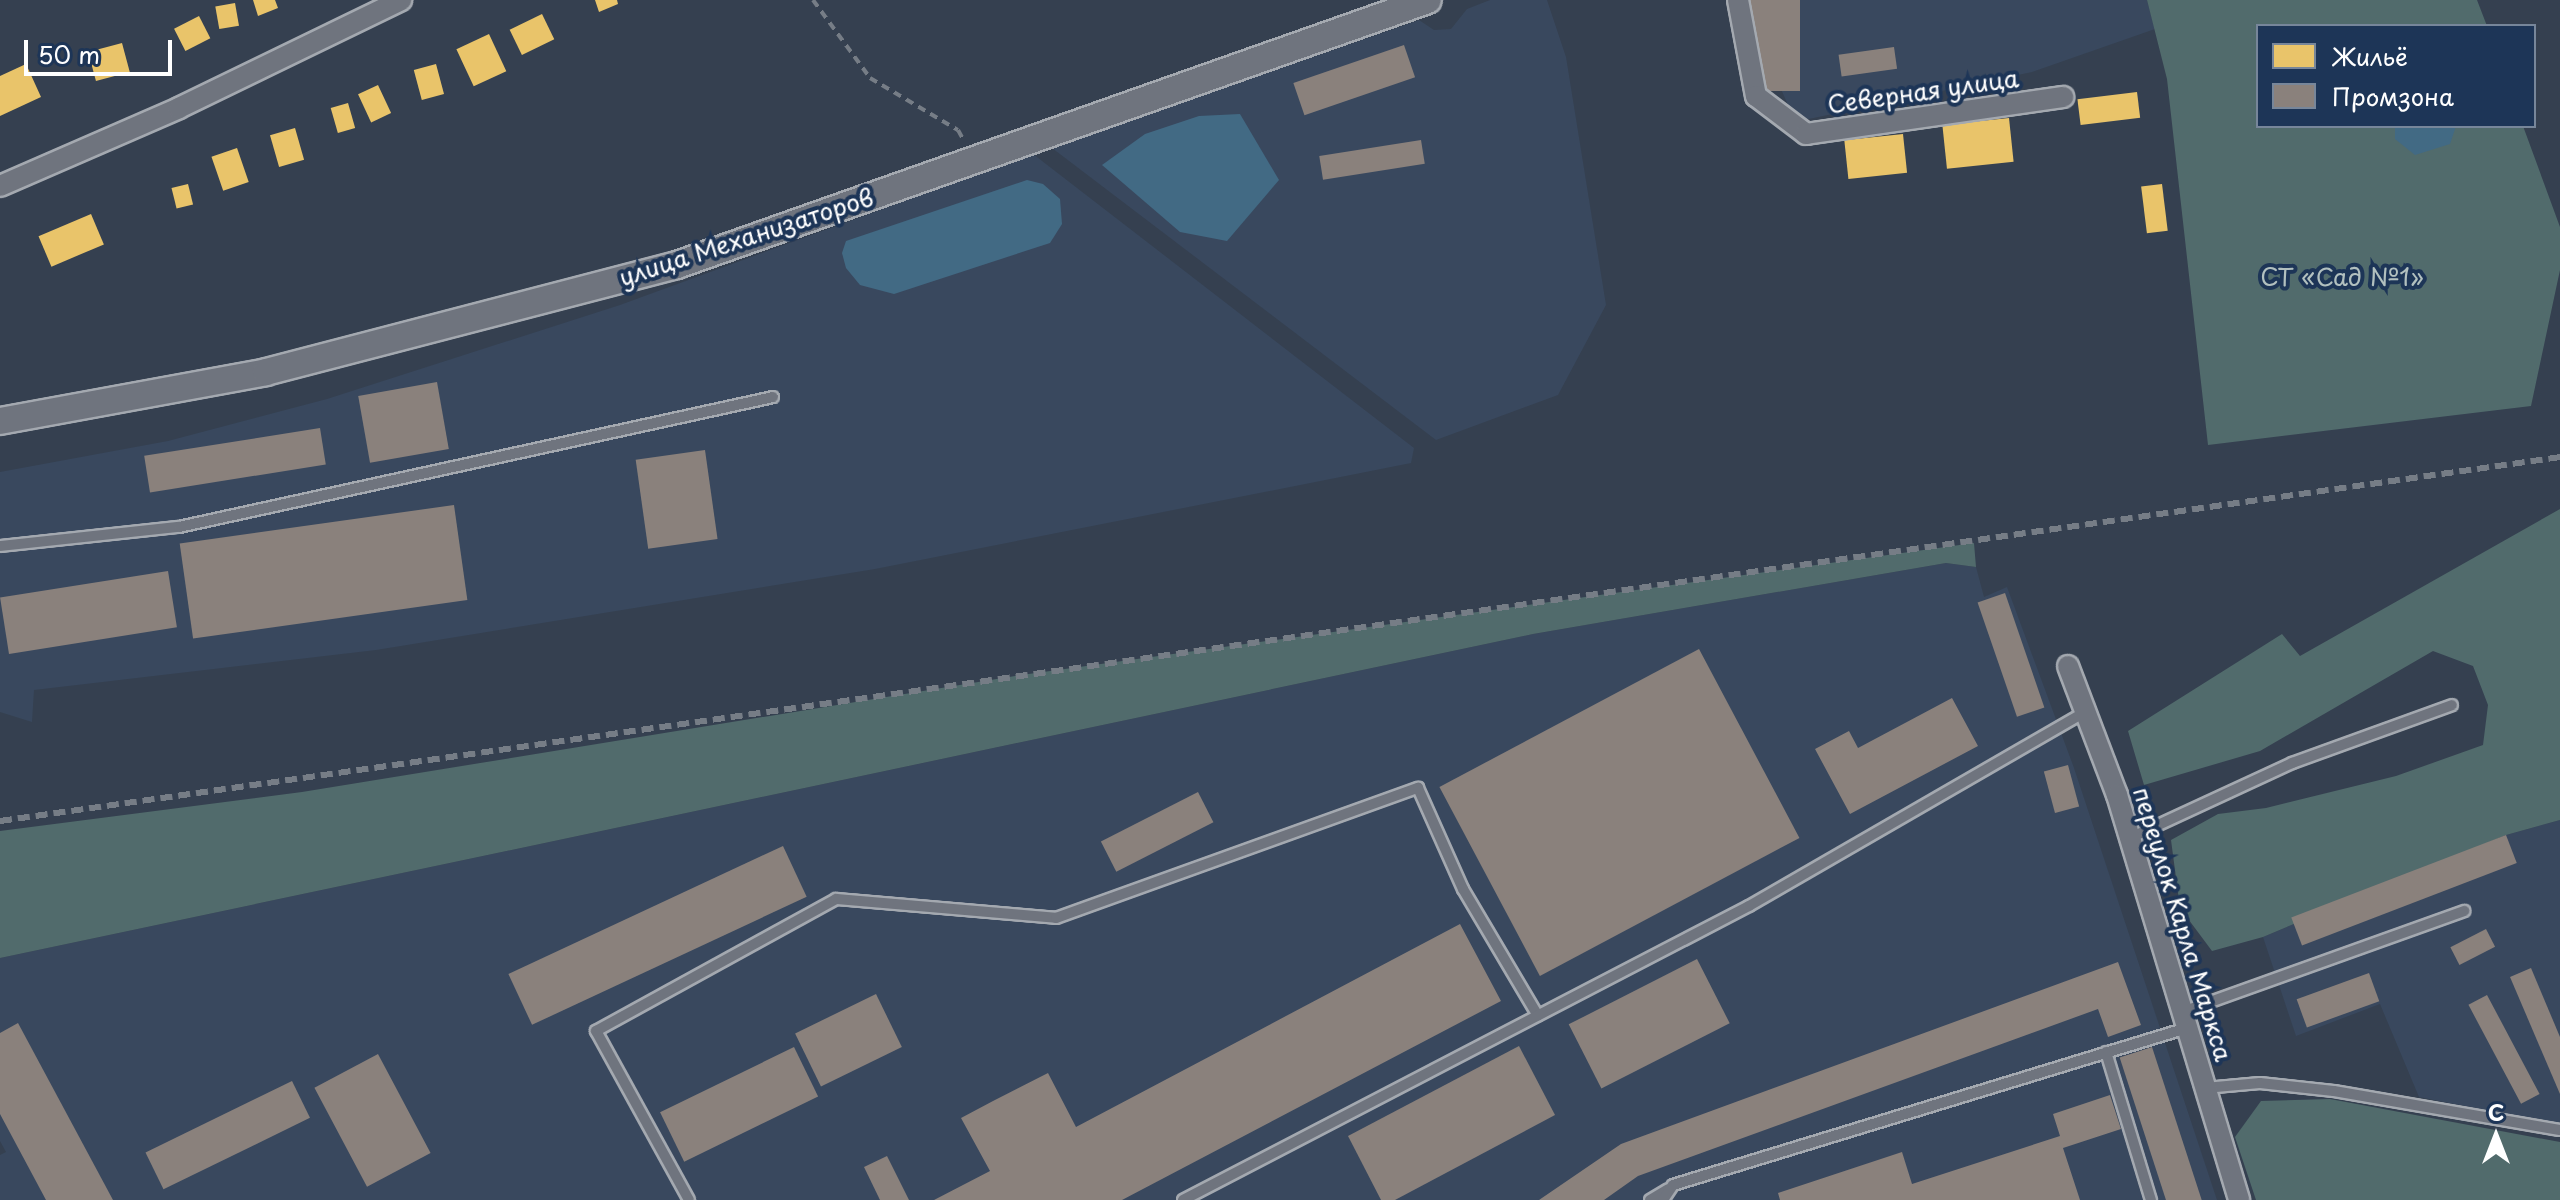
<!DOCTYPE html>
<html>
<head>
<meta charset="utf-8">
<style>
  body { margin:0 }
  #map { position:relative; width:2560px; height:1200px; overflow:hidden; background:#354050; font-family:"Playpen Sans",sans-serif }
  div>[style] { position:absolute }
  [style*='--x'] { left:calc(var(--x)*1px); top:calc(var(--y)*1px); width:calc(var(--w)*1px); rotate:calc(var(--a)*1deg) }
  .built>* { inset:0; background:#39485e }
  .green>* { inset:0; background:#516b6c }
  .water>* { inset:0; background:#426a84 }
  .homes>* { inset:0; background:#e9c46a; transform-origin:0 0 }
  .industry>* { inset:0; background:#8a817c; transform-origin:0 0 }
  .path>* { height:4px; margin-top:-2px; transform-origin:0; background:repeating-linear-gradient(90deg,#767d86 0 8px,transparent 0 14px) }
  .roads { filter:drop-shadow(2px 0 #a4a9b0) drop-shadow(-2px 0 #a4a9b0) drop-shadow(0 2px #a4a9b0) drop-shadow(0 -2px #a4a9b0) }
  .service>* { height:10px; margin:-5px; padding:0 5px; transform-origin:5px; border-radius:5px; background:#6f747e }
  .minor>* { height:20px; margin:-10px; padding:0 10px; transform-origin:10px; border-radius:10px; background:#6f747e }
  .tertiary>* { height:26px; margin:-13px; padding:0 13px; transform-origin:13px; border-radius:13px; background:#6f747e }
  .rail>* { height:6px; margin-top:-3px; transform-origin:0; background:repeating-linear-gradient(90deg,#767d86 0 12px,transparent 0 18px) }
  span { translate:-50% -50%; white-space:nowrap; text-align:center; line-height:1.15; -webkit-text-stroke:8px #1d3557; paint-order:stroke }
  .street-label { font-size:24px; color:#fff }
  .park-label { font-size:24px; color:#b2c0bf }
  .legend { position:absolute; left:2256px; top:24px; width:280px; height:104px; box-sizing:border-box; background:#1d3557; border:2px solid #77869a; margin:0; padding:10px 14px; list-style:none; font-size:24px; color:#fff }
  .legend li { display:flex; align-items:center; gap:16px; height:40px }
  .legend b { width:40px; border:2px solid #77869a }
  .north { position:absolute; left:2456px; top:1096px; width:80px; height:80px; -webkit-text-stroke:6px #1d3557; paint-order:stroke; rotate:0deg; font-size:22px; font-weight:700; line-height:32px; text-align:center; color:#fff }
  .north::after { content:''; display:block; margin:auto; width:28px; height:36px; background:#fff; clip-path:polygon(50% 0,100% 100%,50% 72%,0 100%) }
  .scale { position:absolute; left:24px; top:40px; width:148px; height:36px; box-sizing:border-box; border:4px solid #fff; border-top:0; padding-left:10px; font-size:24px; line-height:28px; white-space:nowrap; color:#fff; -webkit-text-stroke:6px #1d3557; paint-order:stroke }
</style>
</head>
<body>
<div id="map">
  <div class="built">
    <i style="clip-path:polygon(1490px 0,1547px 0,1566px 57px,1606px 305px,1558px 395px,1436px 440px,1052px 148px,1419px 20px,1434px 30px,1451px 29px,1467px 9px)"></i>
    <i style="clip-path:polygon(1746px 0,2147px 0,2155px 29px,2032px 72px,1804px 120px,1792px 114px,1780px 87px,1759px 90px)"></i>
    <i style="clip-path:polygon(1033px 154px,1414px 448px,1411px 463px,875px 569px,376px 650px,34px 690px,32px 722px,0 712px,0 472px,168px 441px,327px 399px,620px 305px)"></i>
    <i style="clip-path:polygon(1946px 563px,1976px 567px,1984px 597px,2007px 587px,2074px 768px,2217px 1200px,0 1200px,0 1155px,6px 1152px,0 1141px,0 958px,1533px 634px)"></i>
    <i style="clip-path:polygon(2560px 820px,2560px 1125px,2419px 1097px,2380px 1004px,2296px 1036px,2263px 937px,2506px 835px)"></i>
  </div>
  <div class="green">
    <i style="clip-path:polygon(2147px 0,2477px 0,2487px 26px,2258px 26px,2258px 126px,2523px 126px,2560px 227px,2560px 270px,2531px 406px,2208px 445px,2167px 79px)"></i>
    <i style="clip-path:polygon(2560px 509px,2560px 820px,2506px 835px,2263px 937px,2212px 951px,2180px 908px,2171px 840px,2218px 814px,2266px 808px,2396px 776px,2483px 745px,2488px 705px,2473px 666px,2433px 651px,2260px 751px,2144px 785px,2128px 731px,2282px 634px,2300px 656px)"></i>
    <i style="clip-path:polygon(1974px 543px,1976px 567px,1946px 563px,1533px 634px,0 958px,0 831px,302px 792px,1015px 676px)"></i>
    <i style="clip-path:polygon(2330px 1099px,2560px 1142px,2560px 1200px,2256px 1200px,2235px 1137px,2261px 1101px)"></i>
  </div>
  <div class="water">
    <i style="clip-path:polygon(1240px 114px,1279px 180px,1227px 241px,1180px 232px,1102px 165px,1145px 134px,1199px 116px)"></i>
    <i style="clip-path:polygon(2395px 126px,2456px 126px,2450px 144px,2415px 155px,2395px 139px)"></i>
    <i style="clip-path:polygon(1027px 180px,1043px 184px,1060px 199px,1062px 224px,1050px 243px,894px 294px,860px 285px,846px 268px,842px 253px,846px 241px)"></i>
  </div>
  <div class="homes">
    <i style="clip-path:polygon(253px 0,275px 0,278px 8px,258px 16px)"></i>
    <i style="clip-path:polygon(595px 0,617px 0,618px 4px,599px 12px)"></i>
    <i style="left:235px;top:3px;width:23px;height:20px;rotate:80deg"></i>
    <i style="left:542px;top:14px;width:28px;height:36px;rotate:64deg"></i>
    <i style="left:199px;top:16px;width:25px;height:28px;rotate:63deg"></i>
    <i style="left:489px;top:34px;width:41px;height:36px;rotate:65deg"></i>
    <i style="left:122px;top:43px;width:30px;height:35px;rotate:75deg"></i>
    <i style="clip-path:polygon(26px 64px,41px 97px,0 116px,0 76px)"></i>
    <i style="left:436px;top:64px;width:31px;height:23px;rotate:75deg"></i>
    <i style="left:378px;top:85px;width:31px;height:22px;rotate:65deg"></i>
    <i style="left:2137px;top:92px;width:26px;height:60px;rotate:83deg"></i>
    <i style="left:348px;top:103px;width:26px;height:18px;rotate:74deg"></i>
    <i style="left:2009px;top:118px;width:44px;height:67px;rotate:84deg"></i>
    <i style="left:295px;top:128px;width:33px;height:26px;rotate:74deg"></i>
    <i style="left:1903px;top:134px;width:39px;height:59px;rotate:84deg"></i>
    <i style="left:237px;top:148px;width:36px;height:27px;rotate:71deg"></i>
    <i style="left:188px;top:184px;width:21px;height:17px;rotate:76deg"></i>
    <i style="left:2162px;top:184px;width:47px;height:21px;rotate:83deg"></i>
    <i style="left:91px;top:214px;width:33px;height:57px;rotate:67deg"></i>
  </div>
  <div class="industry">
    <i style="left:1746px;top:0;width:54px;height:91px"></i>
    <i style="left:1404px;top:45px;width:34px;height:117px;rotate:71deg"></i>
    <i style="left:1894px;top:47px;width:22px;height:56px;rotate:82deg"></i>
    <i style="left:1421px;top:140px;width:24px;height:103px;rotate:81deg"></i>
    <i style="left:437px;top:382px;width:68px;height:80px;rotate:80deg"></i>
    <i style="left:320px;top:428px;width:37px;height:178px;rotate:81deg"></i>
    <i style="left:705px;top:450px;width:90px;height:70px;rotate:82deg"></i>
    <i style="left:454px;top:505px;width:96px;height:277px;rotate:82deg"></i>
    <i style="left:168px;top:571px;width:57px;height:170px;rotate:81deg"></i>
    <i style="left:2005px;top:593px;width:121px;height:29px;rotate:71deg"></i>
    <i style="left:1699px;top:649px;width:214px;height:294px;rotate:62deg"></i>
    <i style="clip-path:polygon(1952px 698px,1978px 746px,1850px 814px,1815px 749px,1849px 731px,1858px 748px)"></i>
    <i style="left:2068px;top:765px;width:43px;height:25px;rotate:75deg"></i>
    <i style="left:1198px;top:792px;width:34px;height:109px;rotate:63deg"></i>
    <i style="left:2506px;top:835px;width:30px;height:230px;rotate:69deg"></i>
    <i style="left:783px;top:846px;width:56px;height:303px;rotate:65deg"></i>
    <i style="clip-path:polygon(1460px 924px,1501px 1001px,1122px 1200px,934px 1200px,990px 1171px,961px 1118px,993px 1101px,1048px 1073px,1076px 1127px)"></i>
    <i style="left:2486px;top:929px;width:20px;height:40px;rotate:63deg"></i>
    <i style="left:1697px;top:959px;width:72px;height:144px;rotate:63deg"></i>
    <i style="clip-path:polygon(2118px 962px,2141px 1025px,2108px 1037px,2098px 1009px,1638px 1176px,1604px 1200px,1539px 1200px,1621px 1144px)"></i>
    <i style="clip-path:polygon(2531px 968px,2560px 1037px,2560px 1094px,2510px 977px)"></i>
    <i style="left:2369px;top:973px;width:30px;height:77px;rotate:70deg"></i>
    <i style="left:876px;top:994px;width:59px;height:90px;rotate:64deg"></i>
    <i style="left:2487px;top:995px;width:112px;height:21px;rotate:62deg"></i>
    <i style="clip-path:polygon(18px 1023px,113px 1200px,46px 1200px,0 1114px,0 1033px)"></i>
    <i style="clip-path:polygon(1519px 1046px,1555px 1115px,1395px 1200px,1381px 1200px,1348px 1136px)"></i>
    <i style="left:794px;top:1047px;width:55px;height:149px;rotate:64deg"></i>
    <i style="left:2152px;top:1047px;width:161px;height:34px;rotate:72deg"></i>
    <i style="left:378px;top:1054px;width:112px;height:72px;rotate:62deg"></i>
    <i style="left:292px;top:1081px;width:41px;height:163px;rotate:64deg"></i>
    <i style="clip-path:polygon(2110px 1095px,2121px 1129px,2063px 1148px,2080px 1200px,1780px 1200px,1778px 1193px,1902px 1152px,1912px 1184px,2060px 1136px,2053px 1114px)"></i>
    <i style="clip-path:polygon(887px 1156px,909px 1200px,880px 1200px,864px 1167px)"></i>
  </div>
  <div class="path">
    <i style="--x:813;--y:0;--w:97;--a:53.8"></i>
    <i style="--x:870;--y:78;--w:102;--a:30.6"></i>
    <i style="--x:958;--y:130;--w:10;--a:61"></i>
  </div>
  <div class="roads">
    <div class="service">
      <i style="--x:0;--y:546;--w:180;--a:-6.1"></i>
      <i style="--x:179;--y:527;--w:608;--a:-12.34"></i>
      <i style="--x:2130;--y:838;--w:179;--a:-24.8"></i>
      <i style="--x:2292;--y:763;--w:170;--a:-19.9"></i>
      <i style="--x:2182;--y:1012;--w:300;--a:-19.7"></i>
      <i style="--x:2106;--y:1052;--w:155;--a:73.1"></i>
      <i style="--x:2205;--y:1088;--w:55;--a:-5.2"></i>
      <i style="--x:2260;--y:1083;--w:74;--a:6.2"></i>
      <i style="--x:2334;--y:1091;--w:229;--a:9.8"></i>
      <i style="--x:689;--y:1200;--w:193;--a:-118.8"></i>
      <i style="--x:596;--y:1031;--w:274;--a:-28.8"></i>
      <i style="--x:836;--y:899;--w:221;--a:4.9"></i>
      <i style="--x:1056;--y:918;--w:385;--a:-19.8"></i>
      <i style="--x:1418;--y:788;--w:111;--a:66"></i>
      <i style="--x:1463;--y:889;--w:147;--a:59.4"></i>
      <i style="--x:1183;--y:1200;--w:638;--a:-27.45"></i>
      <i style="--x:1749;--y:906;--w:388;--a:-30"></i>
      <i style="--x:1650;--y:1200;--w:21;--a:-31"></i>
      <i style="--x:1663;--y:1200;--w:18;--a:-56"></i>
      <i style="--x:1673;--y:1185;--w:537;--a:-16.99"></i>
    </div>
    <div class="minor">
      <i style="--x:1738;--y:0;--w:98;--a:79.4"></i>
      <i style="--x:1756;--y:96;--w:63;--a:37.2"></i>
      <i style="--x:1806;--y:134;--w:260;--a:-8.2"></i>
      <i style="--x:0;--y:186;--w:195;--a:-23.5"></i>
      <i style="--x:179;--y:108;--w:247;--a:-25.9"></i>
      <i style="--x:2068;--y:666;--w:138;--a:69.2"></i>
      <i style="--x:2117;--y:795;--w:423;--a:73.2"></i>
    </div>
    <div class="tertiary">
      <i style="--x:0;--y:421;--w:270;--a:-10.4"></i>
      <i style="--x:266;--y:372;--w:425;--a:-14.6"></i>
      <i style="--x:677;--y:265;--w:796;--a:-19.44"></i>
    </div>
  </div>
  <div class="rail">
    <i style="--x:0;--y:821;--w:2586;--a:-8.09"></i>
  </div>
  <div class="street-label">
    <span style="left:1923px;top:91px;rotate:-8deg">Северная улица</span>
    <span style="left:746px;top:237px;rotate:-18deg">улица Механизаторов</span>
    <span style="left:2183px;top:924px;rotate:73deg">переулок Карла Маркса</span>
  </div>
  <div class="park-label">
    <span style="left:2342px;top:277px">СТ «Сад №1»</span>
  </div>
  <ul class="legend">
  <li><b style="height:22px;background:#e9c46a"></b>Жильё</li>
  <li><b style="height:22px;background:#8a817c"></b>Промзона</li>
  </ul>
  <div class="north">С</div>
  <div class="scale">50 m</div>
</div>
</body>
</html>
